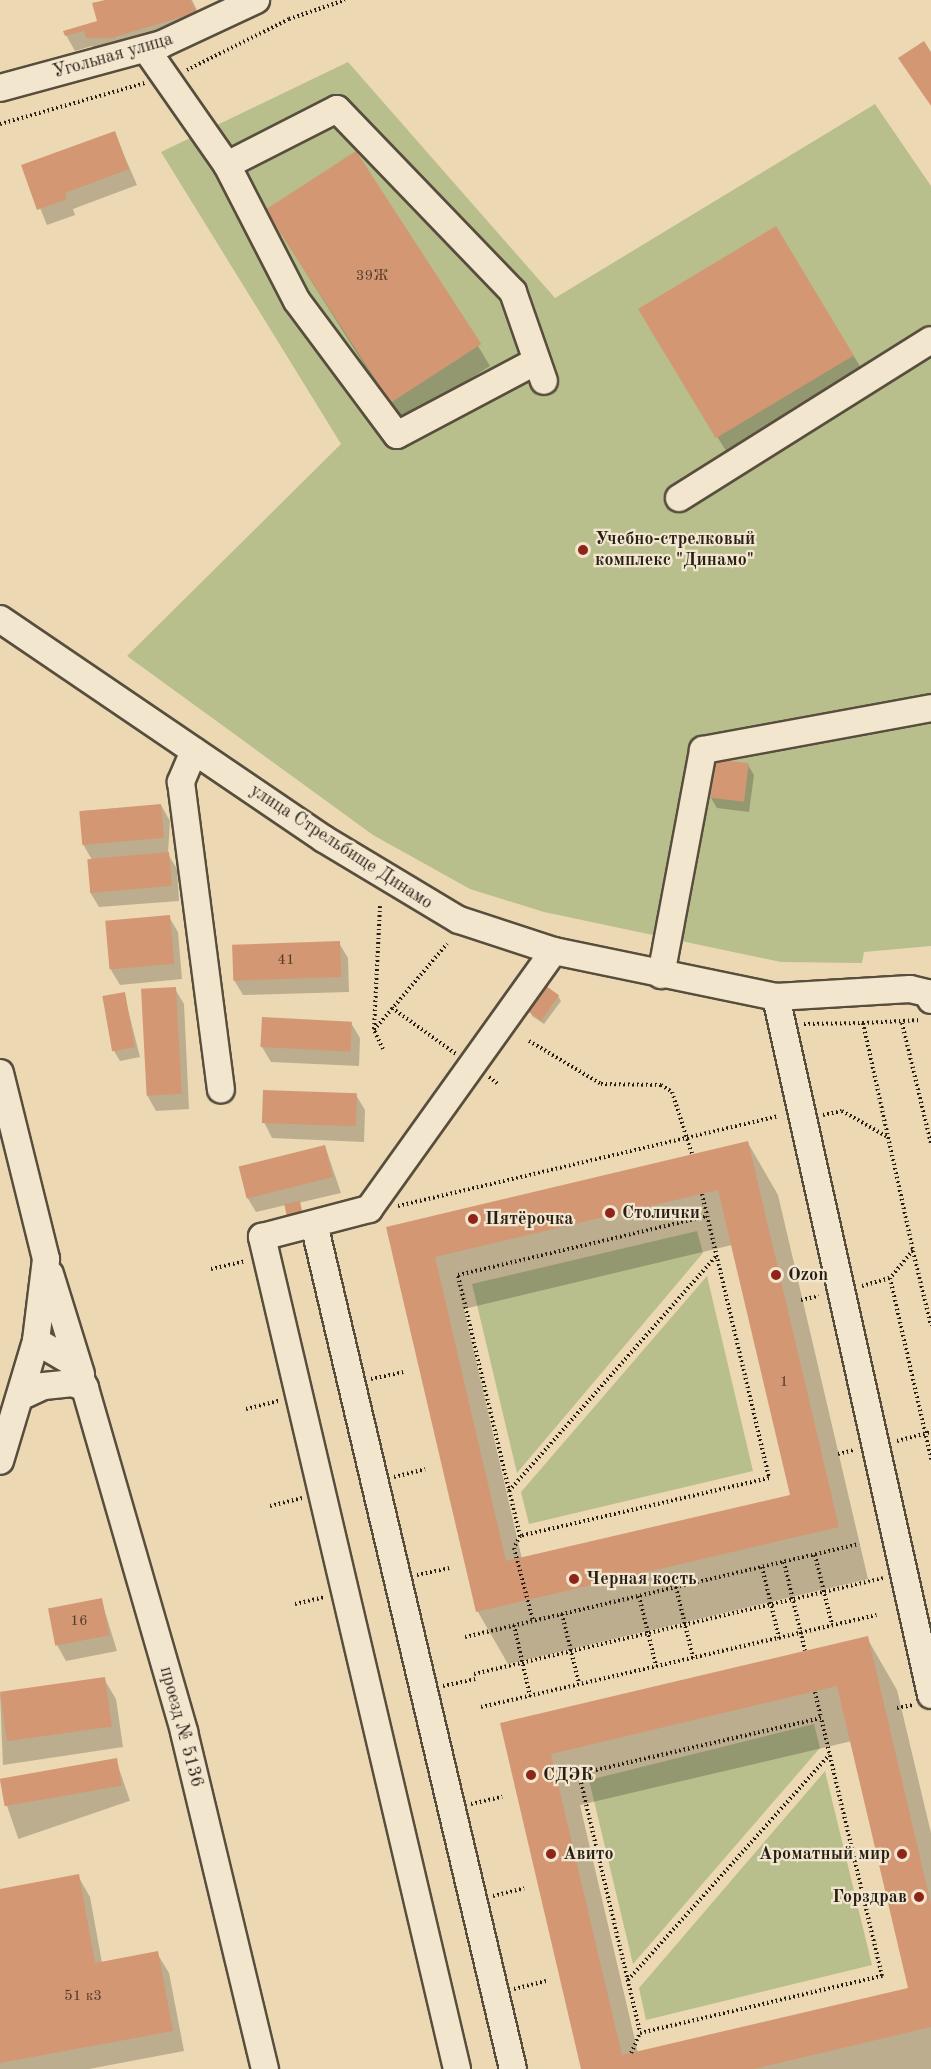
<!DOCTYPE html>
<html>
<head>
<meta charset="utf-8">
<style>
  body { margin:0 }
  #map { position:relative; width:931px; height:2069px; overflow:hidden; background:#ecd9b3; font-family:"Old Standard TT",serif }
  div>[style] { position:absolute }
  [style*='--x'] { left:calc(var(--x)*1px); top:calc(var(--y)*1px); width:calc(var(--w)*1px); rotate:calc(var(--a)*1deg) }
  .green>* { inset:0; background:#b8bf8c }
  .shadow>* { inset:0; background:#0003; transform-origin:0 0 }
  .building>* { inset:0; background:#d49773; transform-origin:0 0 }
  .path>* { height:4px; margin-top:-2px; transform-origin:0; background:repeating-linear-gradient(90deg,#271f16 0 1.5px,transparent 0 4.5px) }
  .roads { filter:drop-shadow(2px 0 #584e3d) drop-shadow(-2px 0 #584e3d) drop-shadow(0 2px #584e3d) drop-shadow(0 -2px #584e3d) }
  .minor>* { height:26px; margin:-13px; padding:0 13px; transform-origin:13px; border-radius:13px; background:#f3e6ce }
  .dots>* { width:16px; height:16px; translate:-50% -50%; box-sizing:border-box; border:3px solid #f3e6ce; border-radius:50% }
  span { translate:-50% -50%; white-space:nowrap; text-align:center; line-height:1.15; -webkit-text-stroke:4.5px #f3e6ce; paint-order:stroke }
  .number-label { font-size:15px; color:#523d2d }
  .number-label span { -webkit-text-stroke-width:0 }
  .street-label { font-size:18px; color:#271f16 }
  .poi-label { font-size:18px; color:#271f16; font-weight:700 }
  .left { translate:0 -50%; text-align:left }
  .right { translate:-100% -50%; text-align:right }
</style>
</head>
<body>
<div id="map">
  <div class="green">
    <i style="clip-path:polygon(348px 62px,555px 298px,875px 104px,931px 186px,931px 946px,864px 952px,862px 963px,781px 962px,544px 912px,470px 889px,373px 835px,127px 656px,341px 444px,161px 152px)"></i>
    <i style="clip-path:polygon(697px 1231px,703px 1253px,517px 1473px,472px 1284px)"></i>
    <i style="clip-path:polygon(707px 1276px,753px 1471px,529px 1524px,521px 1492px)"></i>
    <i style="clip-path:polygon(814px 1724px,820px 1748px,633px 1964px,589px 1780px)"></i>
    <i style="clip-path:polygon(825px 1771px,872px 1965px,646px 2020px,639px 1988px)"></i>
  </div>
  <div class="shadow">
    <i style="clip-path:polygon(111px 0,192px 0,205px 27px,97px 53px,92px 46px,75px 51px,66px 35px,99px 22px)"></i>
    <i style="clip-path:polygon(114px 132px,137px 185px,73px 209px,75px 215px,47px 225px,23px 166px)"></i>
    <i style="clip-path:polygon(775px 228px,866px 376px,731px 459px,652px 332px)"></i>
    <i style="clip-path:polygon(279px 230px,478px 346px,490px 366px,401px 423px)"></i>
    <i style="clip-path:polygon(748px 765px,754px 775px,749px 812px,717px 808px,711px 798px)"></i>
    <i style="clip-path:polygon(161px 805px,170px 821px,168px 854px,177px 869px,179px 901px,99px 907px,90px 892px,92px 860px,83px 844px,81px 811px)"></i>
    <i style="clip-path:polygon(169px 917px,178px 932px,182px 979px,120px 985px,111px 970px)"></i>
    <i style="clip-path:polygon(339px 943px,348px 958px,349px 992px,243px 995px,234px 980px,233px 946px)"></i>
    <i style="clip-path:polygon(175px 989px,184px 1004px,189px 1109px,156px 1111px,147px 1095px)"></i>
    <i style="clip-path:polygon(124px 994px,140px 1057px,120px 1061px,114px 1051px)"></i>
    <i style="clip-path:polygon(558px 996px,561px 1001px,544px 1024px,532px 1016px,530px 1011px)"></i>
    <i style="clip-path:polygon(351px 1023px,360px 1038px,359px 1066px,271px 1062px,262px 1047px)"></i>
    <i style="clip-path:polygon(356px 1095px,365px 1110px,364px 1142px,272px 1138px,264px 1122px)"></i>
    <i style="clip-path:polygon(evenodd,748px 1143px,778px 1195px,868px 1579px,508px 1664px,478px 1612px,388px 1228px,748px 1143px,732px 1245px,791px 1496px,522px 1559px,464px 1309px,732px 1245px)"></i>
    <i style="clip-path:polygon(325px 1146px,341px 1193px,298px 1203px,305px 1221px,286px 1205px,256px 1212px,247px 1197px)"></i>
    <i style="clip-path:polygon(101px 1599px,117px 1651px,66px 1661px,57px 1645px)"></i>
    <i style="clip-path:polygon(evenodd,867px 1638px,897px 1690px,931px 1833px,931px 2069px,583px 2069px,502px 1724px,867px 1638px,852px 1741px,910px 1989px,638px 2053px,580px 1805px,852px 1741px)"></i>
    <i style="clip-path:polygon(104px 1679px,116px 1699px,123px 1747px,3px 1765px,0 1694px)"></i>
    <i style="left:116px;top:1760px;width:43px;height:118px;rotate:71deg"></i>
    <i style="clip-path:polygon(78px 1876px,90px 1897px,102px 1963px,157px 1953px,169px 1973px,184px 2051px,89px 2069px,0 2069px,0 1891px)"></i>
  </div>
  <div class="building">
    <i style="clip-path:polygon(105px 0,190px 0,197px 12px,112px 38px,86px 38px,84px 31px,65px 36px,63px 31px,97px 21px,92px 3px)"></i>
    <i style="clip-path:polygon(924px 41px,931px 52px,931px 106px,898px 58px)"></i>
    <i style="clip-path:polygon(115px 131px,129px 169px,65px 193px,67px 199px,37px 210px,21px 165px)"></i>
    <i style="left:356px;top:151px;width:230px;height:108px;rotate:57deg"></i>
    <i style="left:776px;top:226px;width:151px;height:161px;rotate:59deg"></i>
    <i style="left:715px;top:759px;width:34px;height:39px;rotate:7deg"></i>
    <i style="left:161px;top:804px;width:34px;height:82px;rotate:85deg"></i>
    <i style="left:169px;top:852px;width:34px;height:82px;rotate:85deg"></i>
    <i style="left:170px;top:915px;width:49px;height:65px;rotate:85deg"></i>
    <i style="left:340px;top:941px;width:36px;height:108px;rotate:88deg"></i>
    <i style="left:546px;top:986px;width:16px;height:31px;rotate:35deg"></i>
    <i style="left:176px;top:987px;width:107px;height:35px;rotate:87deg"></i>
    <i style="left:125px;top:992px;width:56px;height:23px;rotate:80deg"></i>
    <i style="left:262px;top:1017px;width:90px;height:30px;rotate:3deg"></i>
    <i style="left:263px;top:1090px;width:94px;height:33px;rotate:2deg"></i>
    <i style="clip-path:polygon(evenodd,748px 1141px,839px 1527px,476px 1612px,386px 1227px,748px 1141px,718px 1190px,790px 1495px,506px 1561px,435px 1257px,718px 1190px)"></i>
    <i style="left:325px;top:1145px;width:33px;height:89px;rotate:76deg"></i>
    <i style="left:300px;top:1201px;width:15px;height:16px;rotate:79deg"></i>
    <i style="left:102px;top:1598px;width:38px;height:55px;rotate:79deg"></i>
    <i style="clip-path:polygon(evenodd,868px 1636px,931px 1904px,931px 2027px,754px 2069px,581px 2069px,500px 1723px,868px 1636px,837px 1686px,908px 1988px,622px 2055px,551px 1754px,837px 1686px)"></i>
    <i style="left:105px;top:1677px;width:50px;height:106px;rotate:82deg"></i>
    <i style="left:117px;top:1758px;width:28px;height:119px;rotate:80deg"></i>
    <i style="clip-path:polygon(79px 1874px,95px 1963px,158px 1951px,173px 2031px,0 2063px,0 1889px)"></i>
  </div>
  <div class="path">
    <i style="--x:187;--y:70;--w:114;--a:-26.6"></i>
    <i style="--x:289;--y:19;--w:59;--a:-18.7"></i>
    <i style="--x:0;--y:124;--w:151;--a:-15.8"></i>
    <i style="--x:392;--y:1008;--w:79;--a:35.7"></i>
    <i style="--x:863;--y:1023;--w:58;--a:-3"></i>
    <i style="--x:902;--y:1023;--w:124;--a:76.5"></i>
    <i style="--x:804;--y:1024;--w:59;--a:-1"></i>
    <i style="--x:863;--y:1023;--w:232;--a:77.6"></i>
    <i style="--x:913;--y:1250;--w:36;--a:129"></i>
    <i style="--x:890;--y:1278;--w:186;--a:77.2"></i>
    <i style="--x:374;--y:1029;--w:123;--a:-87.2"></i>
    <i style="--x:529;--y:1041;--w:84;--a:30.8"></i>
    <i style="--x:601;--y:1084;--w:60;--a:1"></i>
    <i style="--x:661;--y:1085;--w:13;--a:32"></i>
    <i style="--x:672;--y:1092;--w:65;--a:72.1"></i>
    <i style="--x:383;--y:1049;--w:21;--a:-115"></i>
    <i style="--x:374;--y:1030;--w:113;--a:-49.7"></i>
    <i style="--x:489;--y:1077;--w:11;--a:38"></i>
    <i style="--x:823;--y:1115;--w:19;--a:-12"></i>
    <i style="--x:842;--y:1111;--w:51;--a:29.6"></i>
    <i style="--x:702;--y:1194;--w:292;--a:76.7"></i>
    <i style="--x:769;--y:1478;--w:256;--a:166.9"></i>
    <i style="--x:520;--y:1536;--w:268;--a:-103.4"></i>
    <i style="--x:458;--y:1275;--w:256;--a:-13.3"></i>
    <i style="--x:398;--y:1206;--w:391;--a:-13.3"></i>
    <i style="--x:913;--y:1251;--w:77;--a:76.5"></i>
    <i style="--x:211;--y:1269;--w:35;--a:-13"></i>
    <i style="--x:862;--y:1286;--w:29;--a:-16"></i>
    <i style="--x:801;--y:1300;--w:18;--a:-13"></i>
    <i style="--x:371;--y:1379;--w:33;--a:-12"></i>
    <i style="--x:246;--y:1409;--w:34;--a:-14"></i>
    <i style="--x:897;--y:1441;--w:35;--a:-15"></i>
    <i style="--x:838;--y:1454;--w:16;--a:-14"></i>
    <i style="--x:394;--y:1477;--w:32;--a:-14"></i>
    <i style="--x:509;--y:1491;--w:313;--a:-48.6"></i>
    <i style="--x:270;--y:1506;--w:33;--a:-14"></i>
    <i style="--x:520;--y:1536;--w:13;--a:117"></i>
    <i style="--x:514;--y:1548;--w:75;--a:75.4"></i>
    <i style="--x:815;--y:1555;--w:72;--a:76.3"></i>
    <i style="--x:784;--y:1562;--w:91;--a:76.7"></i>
    <i style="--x:762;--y:1567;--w:73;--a:76.5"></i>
    <i style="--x:417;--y:1575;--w:33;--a:-12"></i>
    <i style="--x:676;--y:1587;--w:73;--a:76.5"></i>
    <i style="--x:639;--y:1596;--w:72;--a:76.3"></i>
    <i style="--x:295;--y:1604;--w:31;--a:-13"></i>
    <i style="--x:562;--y:1614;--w:72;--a:76.3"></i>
    <i style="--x:514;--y:1625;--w:73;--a:77.3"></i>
    <i style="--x:465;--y:1637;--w:405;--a:-13.3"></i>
    <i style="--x:474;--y:1674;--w:420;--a:-13.2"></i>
    <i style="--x:443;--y:1686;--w:33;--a:-12"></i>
    <i style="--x:815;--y:1692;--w:27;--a:77"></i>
    <i style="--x:821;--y:1718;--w:248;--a:167"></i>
    <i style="--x:579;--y:1774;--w:266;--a:76.7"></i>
    <i style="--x:640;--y:2033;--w:249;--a:-13.3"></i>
    <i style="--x:882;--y:1976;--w:265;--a:-103.3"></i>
    <i style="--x:481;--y:1707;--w:406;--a:-13.1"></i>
    <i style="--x:897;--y:1708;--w:16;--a:-11"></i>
    <i style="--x:471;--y:1804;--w:32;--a:-13"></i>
    <i style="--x:493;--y:1896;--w:32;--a:-14"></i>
    <i style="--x:628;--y:1980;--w:302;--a:-48.2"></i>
    <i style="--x:514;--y:1989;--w:33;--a:-14"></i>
    <i style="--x:631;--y:2053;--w:22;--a:-66"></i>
  </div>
  <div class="roads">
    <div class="minor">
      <i style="--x:146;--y:49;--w:141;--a:55.1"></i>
      <i style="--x:227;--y:165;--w:123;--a:-27"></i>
      <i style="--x:337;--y:109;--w:254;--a:46.1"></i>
      <i style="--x:513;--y:292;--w:94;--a:70.8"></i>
      <i style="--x:0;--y:88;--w:168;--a:-15.2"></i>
      <i style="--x:162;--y:44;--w:104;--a:-25.1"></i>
      <i style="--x:227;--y:165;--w:153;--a:62.8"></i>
      <i style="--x:297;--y:301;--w:167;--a:53.3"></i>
      <i style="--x:397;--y:435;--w:158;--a:-27.9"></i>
      <i style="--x:679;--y:498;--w:297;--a:-32.1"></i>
      <i style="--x:0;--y:619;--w:392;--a:34.2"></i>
      <i style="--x:324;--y:839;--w:157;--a:31"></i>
      <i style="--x:459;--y:920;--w:100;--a:18.1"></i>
      <i style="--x:554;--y:951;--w:227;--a:11.7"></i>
      <i style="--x:776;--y:997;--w:134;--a:-3.4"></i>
      <i style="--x:910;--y:989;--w:17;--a:13"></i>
      <i style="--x:927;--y:993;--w:8;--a:60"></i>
      <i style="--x:194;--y:751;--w:34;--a:113"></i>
      <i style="--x:181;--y:782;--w:310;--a:82.6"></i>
      <i style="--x:661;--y:975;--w:229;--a:-79.4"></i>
      <i style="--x:703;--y:750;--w:232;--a:-10.4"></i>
      <i style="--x:776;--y:997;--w:715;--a:77.48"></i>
      <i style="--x:0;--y:1073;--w:192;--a:76.1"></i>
      <i style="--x:46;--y:1259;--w:83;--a:97"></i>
      <i style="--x:36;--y:1341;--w:125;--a:106.7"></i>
      <i style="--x:314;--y:1224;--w:868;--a:76.75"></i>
      <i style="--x:50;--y:1274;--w:105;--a:72.8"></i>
      <i style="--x:36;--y:1341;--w:42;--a:30.3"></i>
      <i style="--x:72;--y:1362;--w:29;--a:63"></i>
      <i style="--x:85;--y:1388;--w:358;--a:73.9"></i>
      <i style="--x:184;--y:1732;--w:347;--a:76.5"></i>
      <i style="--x:20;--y:1397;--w:26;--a:-25"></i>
      <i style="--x:44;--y:1386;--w:29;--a:-6"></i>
      <i style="--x:73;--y:1383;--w:13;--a:23"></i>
      <i style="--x:457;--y:2069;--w:855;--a:-103.19"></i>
      <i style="--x:262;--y:1237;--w:111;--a:-14.7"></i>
      <i style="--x:369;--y:1209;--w:317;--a:-54.4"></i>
    </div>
  </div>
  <div class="dots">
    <i style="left:583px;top:550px;background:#8f2418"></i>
    <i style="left:610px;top:1213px;background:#8f2418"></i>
    <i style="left:473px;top:1219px;background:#8f2418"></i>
    <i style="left:776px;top:1275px;background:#8f2418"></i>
    <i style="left:574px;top:1579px;background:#8f2418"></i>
    <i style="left:531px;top:1775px;background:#8f2418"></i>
    <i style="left:551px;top:1854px;background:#8f2418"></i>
    <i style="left:902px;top:1854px;background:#8f2418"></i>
    <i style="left:919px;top:1897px;background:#8f2418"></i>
  </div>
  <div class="number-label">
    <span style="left:372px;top:277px">39Ж</span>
    <span style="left:286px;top:961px">41</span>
    <span style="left:784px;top:1383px">1</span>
    <span style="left:79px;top:1622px">16</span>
    <span style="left:83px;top:1997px">51 к3</span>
  </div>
  <div class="street-label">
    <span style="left:113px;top:56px;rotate:-16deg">Угольная улица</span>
    <span style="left:341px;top:847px;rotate:33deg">улица Стрельбище Динамо</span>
    <span style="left:181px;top:1727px;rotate:75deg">проезд № 5136</span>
  </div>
  <div class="poi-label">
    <span class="left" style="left:595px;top:550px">Учебно-стрелковый<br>комплекс "Динамо"</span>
    <span class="left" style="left:622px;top:1213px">Столички</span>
    <span class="left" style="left:485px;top:1219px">Пятёрочка</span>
    <span class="left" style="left:788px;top:1275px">Ozon</span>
    <span class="left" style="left:586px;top:1579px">Черная кость</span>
    <span class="left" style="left:543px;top:1775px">СДЭК</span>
    <span class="left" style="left:563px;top:1854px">Авито</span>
    <span class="right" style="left:890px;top:1854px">Ароматный мир</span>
    <span class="right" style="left:907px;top:1897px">Горздрав</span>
  </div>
</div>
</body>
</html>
